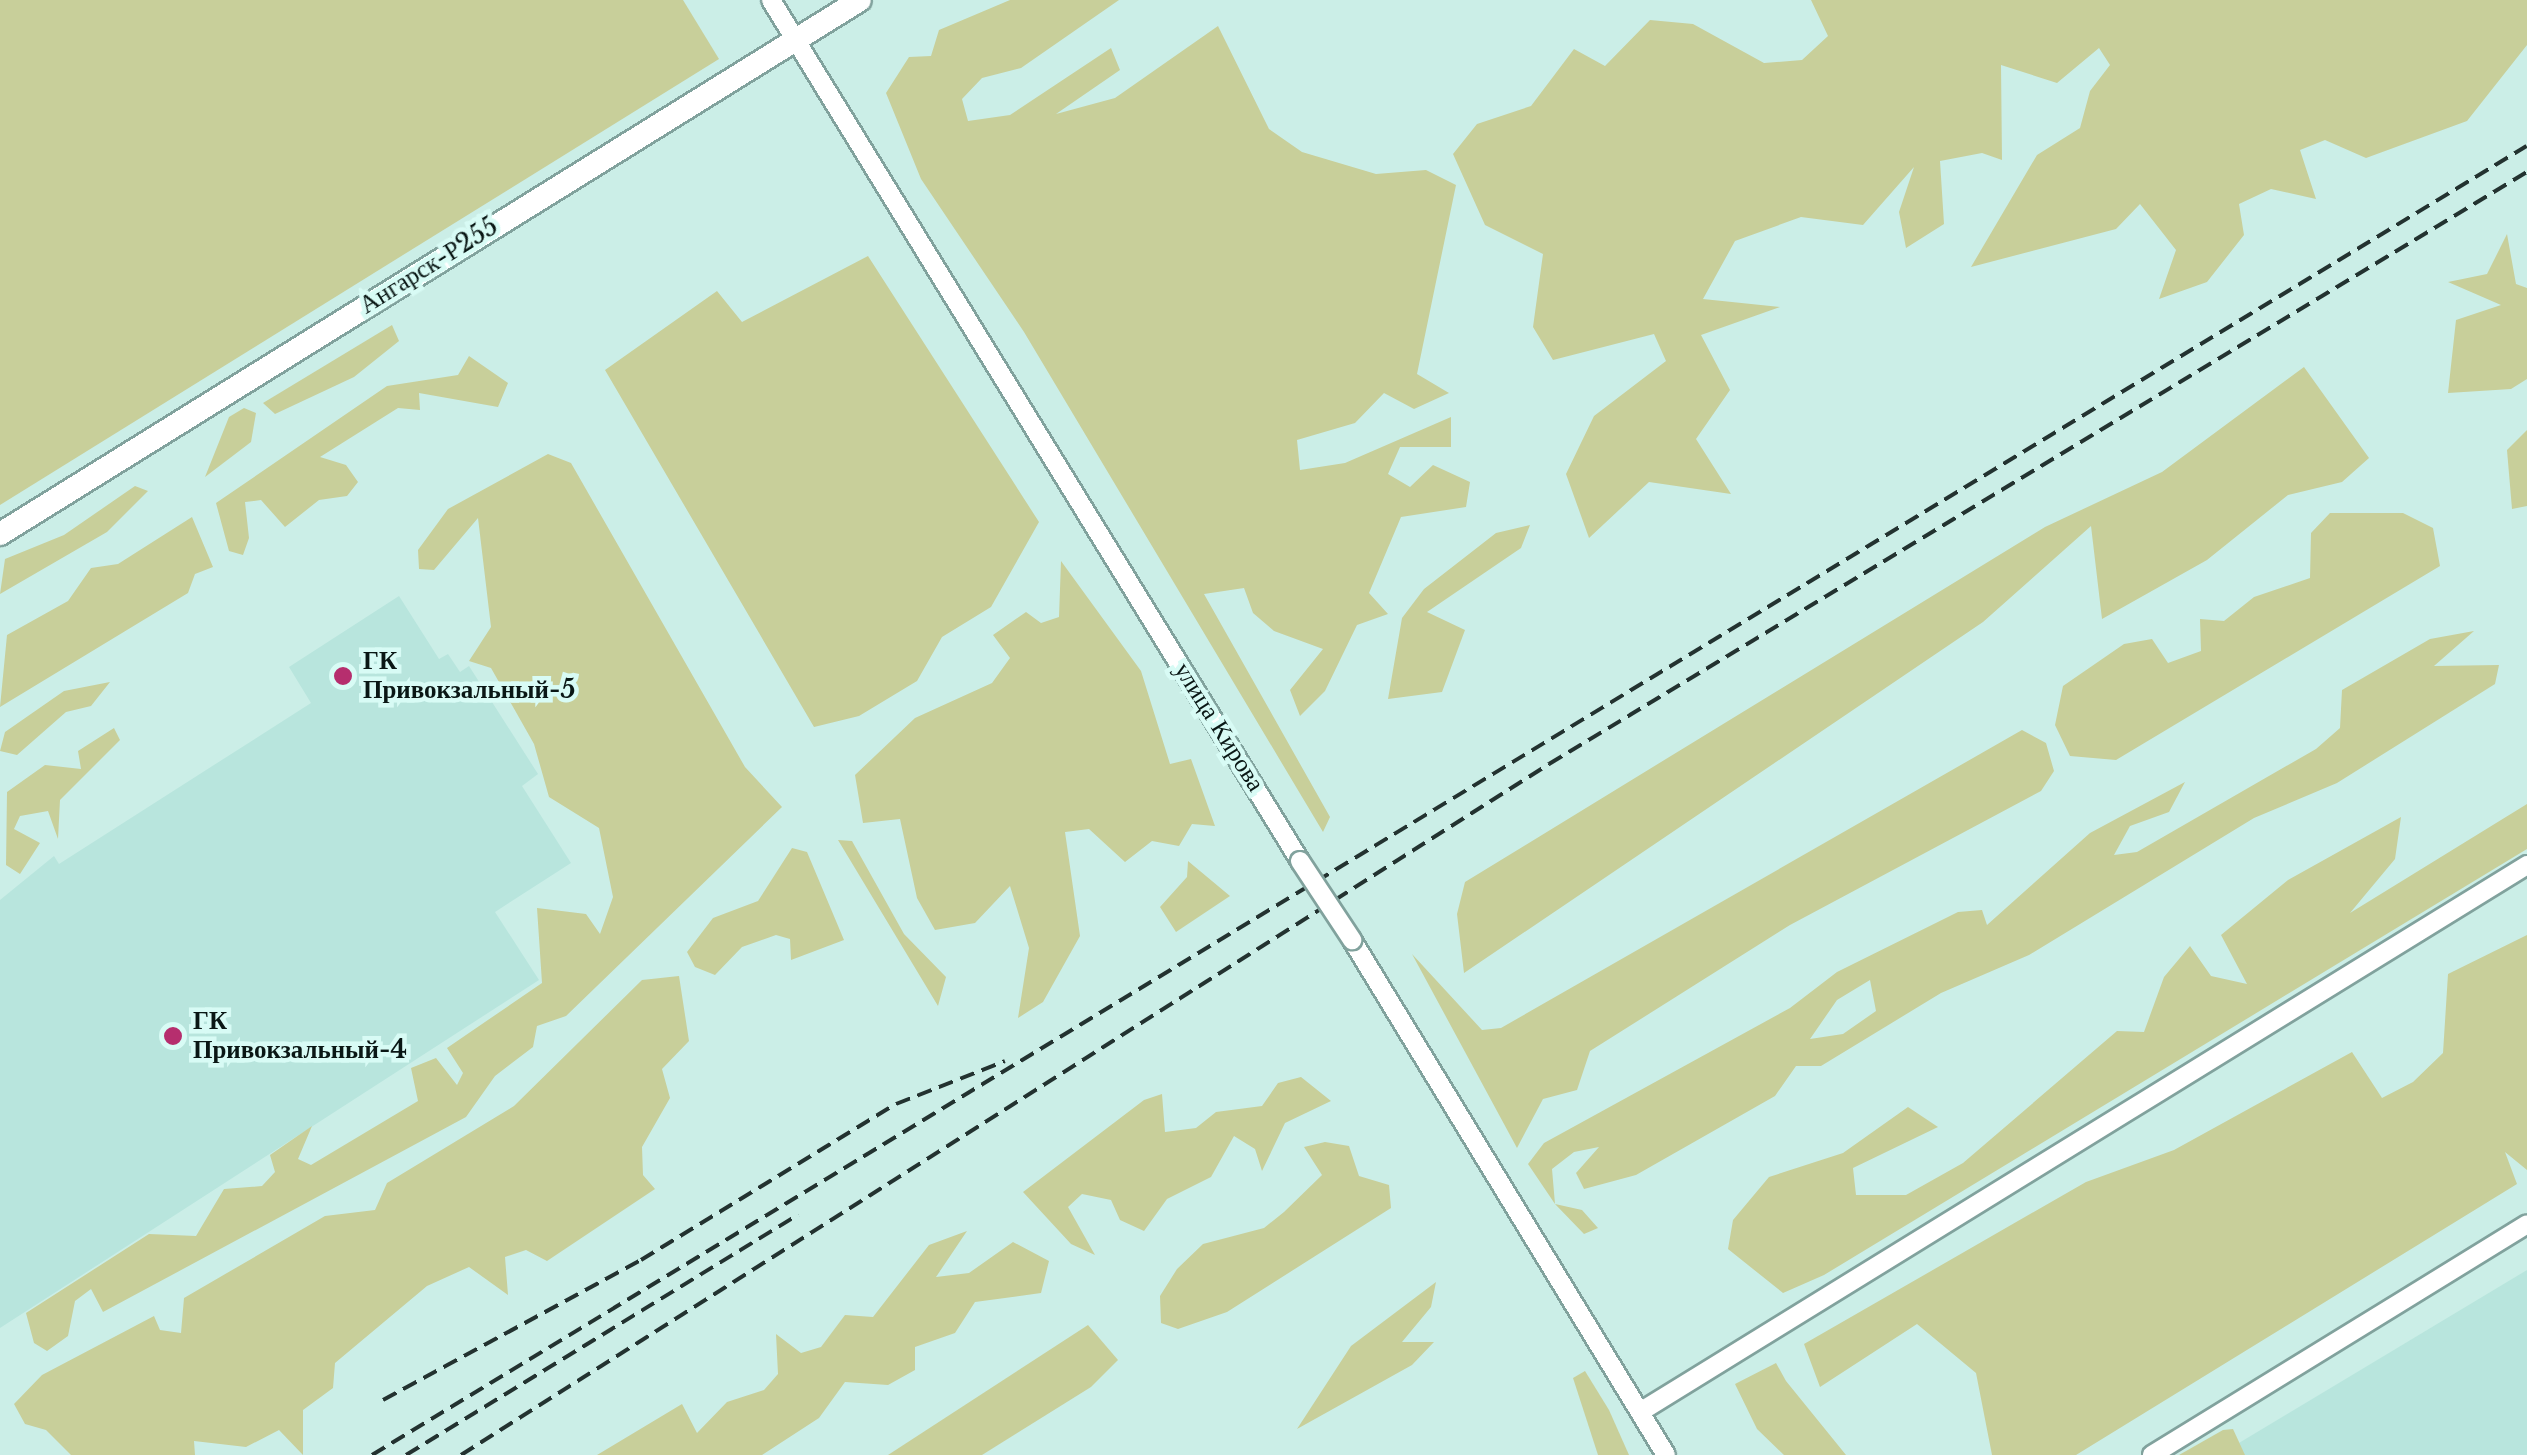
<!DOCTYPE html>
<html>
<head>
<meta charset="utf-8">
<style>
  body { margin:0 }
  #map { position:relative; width:2527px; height:1455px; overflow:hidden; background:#cbeee7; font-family:"Libre Baskerville",serif }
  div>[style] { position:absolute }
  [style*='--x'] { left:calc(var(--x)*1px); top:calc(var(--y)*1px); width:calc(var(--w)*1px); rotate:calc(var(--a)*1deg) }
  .built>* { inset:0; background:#b8e5dd }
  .green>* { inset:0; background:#c8cf9a }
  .roads { filter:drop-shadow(2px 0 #81a29d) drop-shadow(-2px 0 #81a29d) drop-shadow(0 2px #81a29d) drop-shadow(0 -2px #81a29d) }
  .minor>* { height:18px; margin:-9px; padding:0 9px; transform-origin:9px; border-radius:9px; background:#fff }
  .major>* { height:22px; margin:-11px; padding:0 11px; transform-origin:11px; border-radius:11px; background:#fff }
  .rail>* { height:4px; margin-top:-2px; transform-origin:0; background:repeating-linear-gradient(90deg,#233230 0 15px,transparent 0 23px) }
  .bridges { filter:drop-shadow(2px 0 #81a29d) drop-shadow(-2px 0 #81a29d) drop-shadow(0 2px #81a29d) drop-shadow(0 -2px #81a29d) }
  .minor-bridge>* { height:18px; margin:-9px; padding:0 9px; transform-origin:9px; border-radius:9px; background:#fff }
  .dots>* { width:28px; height:28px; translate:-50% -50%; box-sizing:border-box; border:5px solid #d8fbf5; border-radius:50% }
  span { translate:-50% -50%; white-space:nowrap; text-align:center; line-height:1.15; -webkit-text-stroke:9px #d8fbf5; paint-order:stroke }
  .street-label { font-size:25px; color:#0a1715 }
  .poi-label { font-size:25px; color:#0a1715; font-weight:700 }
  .left { translate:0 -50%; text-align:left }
</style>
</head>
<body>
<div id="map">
  <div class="built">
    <i style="clip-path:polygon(399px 596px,439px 659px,448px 654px,460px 672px,469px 666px,538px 774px,522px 786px,571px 863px,495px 912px,539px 980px,0 1328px,0 900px,54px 856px,59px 864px,311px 703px,289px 667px)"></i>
    <i style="clip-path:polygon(2527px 1270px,2527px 1455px,2219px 1455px)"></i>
  </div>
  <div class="green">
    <i style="clip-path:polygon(0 0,683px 0,719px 59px,0 505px)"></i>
    <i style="clip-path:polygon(1010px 0,1119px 0,1021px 68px,982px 78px,962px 99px,968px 121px,1010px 115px,1111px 48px,1120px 70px,1056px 114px,1115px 98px,1218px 26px,1269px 129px,1302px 152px,1376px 174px,1426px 170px,1456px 185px,1417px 374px,1449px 393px,1414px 409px,1384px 393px,1355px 423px,1297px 440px,1300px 470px,1345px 463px,1451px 417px,1451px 447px,1400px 447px,1388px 474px,1410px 487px,1433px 465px,1470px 482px,1466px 507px,1401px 517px,1369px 593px,1388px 614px,1357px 625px,1325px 691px,1300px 716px,1290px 690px,1323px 649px,1274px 631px,1253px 613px,1244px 588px,1204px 594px,1330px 817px,1323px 832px,1024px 332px,921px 179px,886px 93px,909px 57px,931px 56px,939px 30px)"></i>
    <i style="clip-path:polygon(1811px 0,2527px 0,2527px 45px,2467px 121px,2366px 158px,2325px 140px,2300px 150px,2316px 199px,2271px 189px,2239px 204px,2244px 235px,2207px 282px,2159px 299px,2176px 250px,2140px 204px,2116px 229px,1971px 267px,2037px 155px,2080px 128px,2090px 91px,2110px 65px,2099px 48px,2057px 83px,2001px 65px,2002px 160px,1982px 153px,1940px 161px,1944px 224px,1906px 248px,1899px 212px,1914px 167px,1863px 225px,1801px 217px,1735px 241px,1703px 299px,1780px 307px,1701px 335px,1730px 390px,1696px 439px,1731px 494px,1649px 482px,1589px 538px,1566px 474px,1594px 416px,1666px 361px,1654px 334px,1553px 360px,1533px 327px,1543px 254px,1485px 225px,1453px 154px,1477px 124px,1531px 106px,1574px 49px,1605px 66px,1650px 20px,1693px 24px,1764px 63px,1802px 60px,1828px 36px)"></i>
    <i style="clip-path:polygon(2507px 234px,2516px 284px,2527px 288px,2527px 379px,2511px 389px,2448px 393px,2456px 320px,2501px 305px,2448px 282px,2487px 274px)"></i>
    <i style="clip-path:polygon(868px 256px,1039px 522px,991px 607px,942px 637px,917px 681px,859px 716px,814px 727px,605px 370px,717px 291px,742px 322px)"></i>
    <i style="clip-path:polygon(392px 325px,399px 341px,354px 377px,275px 414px,263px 403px)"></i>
    <i style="clip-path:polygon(469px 356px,508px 383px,498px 407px,419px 393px,420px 410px,398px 408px,320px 457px,346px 465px,358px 482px,347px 496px,319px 500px,285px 527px,261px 500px,245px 502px,249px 538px,243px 555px,229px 551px,216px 503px,387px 386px,458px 375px)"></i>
    <i style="clip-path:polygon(2304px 367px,2369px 458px,2342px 482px,2288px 495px,2207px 560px,2102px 619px,2091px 526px,1983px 622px,1464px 973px,1457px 914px,1465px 882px,2045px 527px,2162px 472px)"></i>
    <i style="clip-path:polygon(244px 408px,256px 413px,251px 442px,205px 477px,229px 417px)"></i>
    <i style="clip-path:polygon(2527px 430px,2527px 506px,2512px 509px,2507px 450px)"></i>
    <i style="clip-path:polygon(548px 454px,571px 463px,745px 767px,782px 807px,566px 1016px,537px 1026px,533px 1047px,495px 1076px,466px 1117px,103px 1312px,91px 1289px,75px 1301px,68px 1336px,47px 1351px,34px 1343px,26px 1313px,149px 1234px,196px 1236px,224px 1189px,262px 1186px,275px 1172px,270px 1155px,312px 1126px,298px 1159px,311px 1165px,418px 1101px,411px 1068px,436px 1058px,457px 1085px,463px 1073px,447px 1048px,542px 983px,537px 908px,586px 914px,600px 934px,613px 897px,599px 828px,549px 797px,534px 744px,491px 668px,469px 661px,491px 627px,478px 518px,434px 570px,419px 569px,418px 550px,448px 509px)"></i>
    <i style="clip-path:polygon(135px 486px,148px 491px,107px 532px,0 594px,5px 559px,64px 535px)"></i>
    <i style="clip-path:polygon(2330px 513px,2403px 513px,2433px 528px,2440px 566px,2116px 760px,2070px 756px,2055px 725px,2063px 686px,2124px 644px,2152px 639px,2168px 663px,2201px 651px,2200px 619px,2224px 621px,2254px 597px,2310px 578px,2311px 533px)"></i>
    <i style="clip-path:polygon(192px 517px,213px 567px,195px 574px,188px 593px,0 707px,7px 635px,68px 601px,91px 568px,118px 564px)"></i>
    <i style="clip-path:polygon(1530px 525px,1521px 548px,1427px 612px,1465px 630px,1442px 692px,1388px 699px,1402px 618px,1424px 589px,1496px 533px)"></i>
    <i style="clip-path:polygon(1061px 561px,1141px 671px,1170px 764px,1191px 759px,1215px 826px,1192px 824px,1179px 846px,1152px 841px,1125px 862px,1089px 829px,1065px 832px,1080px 936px,1043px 1002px,1018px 1018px,1029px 948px,1010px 886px,975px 923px,935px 930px,917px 898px,900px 819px,863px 823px,855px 775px,915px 718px,992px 683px,1010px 658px,993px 635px,1026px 612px,1041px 623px,1059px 617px)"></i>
    <i style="clip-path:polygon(evenodd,2474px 631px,2434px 666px,2499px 665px,2495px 684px,2337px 783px,2254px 818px,2029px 955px,1941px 993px,1821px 1066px,1796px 1066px,1775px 1096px,1636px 1175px,1584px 1189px,1576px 1173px,1599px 1147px,1574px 1152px,1552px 1169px,1555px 1204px,1582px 1210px,1598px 1228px,1584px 1234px,1555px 1204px,1528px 1164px,1544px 1143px,1790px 1008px,1837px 972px,1958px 912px,1982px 910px,1987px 925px,2090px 833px,2185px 782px,2169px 812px,2130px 826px,2114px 855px,2137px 852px,2316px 749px,2340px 728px,2342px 690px,2430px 639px,2474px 631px,1870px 980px,1876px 1011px,1843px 1034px,1810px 1039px,1837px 1000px,1870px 980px)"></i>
    <i style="clip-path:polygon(110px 682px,91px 706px,66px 712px,17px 755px,0 751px,5px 732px,64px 691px)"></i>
    <i style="clip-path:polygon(114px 728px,120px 740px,60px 800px,58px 839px,48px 811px,20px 816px,14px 829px,40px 843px,20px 874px,6px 865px,7px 792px,45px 765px,81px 769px,78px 751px)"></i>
    <i style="clip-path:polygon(2022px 730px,2046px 743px,2054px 771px,2041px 791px,1790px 925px,1590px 1051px,1577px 1090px,1543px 1099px,1517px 1148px,1412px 954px,1482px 1030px,1501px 1028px)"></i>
    <i style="clip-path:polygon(2527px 804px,2527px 849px,1824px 1275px,1783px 1293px,1728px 1249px,1733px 1220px,1769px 1177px,1843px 1153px,1908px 1107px,1938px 1127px,1853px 1168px,1856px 1195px,1906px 1195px,1963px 1163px,2117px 1031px,2144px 1032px,2164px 977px,2190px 946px,2211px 976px,2247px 984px,2221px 935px,2288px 880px,2401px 817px,2395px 859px,2350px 913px)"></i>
    <i style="clip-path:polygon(838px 840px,852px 841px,904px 934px,946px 977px,938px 1006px)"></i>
    <i style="clip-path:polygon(792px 848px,807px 852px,844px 940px,791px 960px,790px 939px,776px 935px,742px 947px,715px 975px,695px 967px,687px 952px,713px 918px,758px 901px)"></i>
    <i style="clip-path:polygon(1188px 861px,1230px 896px,1176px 932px,1160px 907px,1187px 877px)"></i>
    <i style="clip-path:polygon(2527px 935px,2527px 1170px,2505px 1152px,2517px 1184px,2076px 1455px,1992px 1455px,1976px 1373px,1917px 1324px,1820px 1387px,1804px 1344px,2086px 1182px,2174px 1150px,2352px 1052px,2382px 1098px,2413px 1082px,2443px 1053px,2448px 974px)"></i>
    <i style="clip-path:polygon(679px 976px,689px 1041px,662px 1069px,670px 1098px,642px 1147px,643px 1175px,655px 1189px,547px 1261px,526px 1250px,505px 1257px,508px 1295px,469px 1267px,427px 1286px,335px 1363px,333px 1388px,303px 1410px,303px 1455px,279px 1430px,246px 1447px,194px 1441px,195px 1455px,71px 1455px,46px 1430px,25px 1424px,14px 1404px,42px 1375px,154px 1316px,160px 1330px,181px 1333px,184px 1298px,325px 1216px,375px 1210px,387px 1183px,514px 1106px,642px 980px)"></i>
    <i style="clip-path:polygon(1301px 1077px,1331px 1101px,1285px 1123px,1262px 1171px,1255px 1149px,1234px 1136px,1211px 1177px,1167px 1199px,1144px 1231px,1120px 1220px,1111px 1200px,1082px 1194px,1068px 1207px,1095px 1255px,1071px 1244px,1023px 1192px,1144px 1100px,1162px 1094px,1165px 1132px,1196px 1128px,1216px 1112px,1262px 1106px,1278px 1083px)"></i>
    <i style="clip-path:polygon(1325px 1142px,1349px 1146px,1359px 1176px,1389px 1185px,1391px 1208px,1227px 1312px,1178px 1329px,1161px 1323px,1160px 1296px,1177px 1269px,1203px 1244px,1264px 1228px,1284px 1212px,1322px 1175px,1304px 1147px)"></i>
    <i style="clip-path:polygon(967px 1231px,936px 1277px,969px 1273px,1013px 1242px,1049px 1261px,1041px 1293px,975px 1302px,955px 1333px,915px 1347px,915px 1370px,888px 1385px,845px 1382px,819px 1418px,762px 1455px,597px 1455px,682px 1404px,697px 1433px,727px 1402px,764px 1390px,778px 1374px,776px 1334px,801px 1353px,821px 1347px,845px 1315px,873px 1317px,929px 1245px)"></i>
    <i style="clip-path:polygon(1436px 1282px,1431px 1307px,1402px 1342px,1434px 1342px,1412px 1365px,1297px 1429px,1351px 1346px)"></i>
    <i style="clip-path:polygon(1088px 1325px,1118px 1360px,1091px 1387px,982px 1455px,888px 1455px)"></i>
    <i style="clip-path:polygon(1776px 1363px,1786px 1381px,1846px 1455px,1784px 1455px,1757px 1429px,1735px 1384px)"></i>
    <i style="clip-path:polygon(1585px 1371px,1609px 1410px,1629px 1455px,1598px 1455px,1573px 1378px)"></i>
    <i style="clip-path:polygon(2233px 1429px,2245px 1455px,2179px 1455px,2223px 1430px)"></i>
  </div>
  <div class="roads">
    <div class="minor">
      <i style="--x:771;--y:0;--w:1011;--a:58.43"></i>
      <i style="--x:1352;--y:940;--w:603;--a:58.63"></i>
      <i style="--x:1640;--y:1412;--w:1042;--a:-31.66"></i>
      <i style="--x:2152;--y:1455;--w:440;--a:-31.6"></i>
    </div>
    <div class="major">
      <i style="--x:0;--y:534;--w:1012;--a:-31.84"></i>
    </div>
  </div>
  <div class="rail">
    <i style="--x:383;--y:1400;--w:294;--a:-28.5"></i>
    <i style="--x:641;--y:1260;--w:299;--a:-31.5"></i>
    <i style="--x:896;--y:1104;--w:117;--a:-21.5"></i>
    <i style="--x:372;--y:1455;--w:2521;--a:-31.28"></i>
    <i style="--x:406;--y:1455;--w:460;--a:-31.5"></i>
    <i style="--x:461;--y:1455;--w:1289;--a:-32.42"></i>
    <i style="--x:1549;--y:764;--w:1143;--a:-31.19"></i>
  </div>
  <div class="bridges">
    <div class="minor-bridge">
      <i style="--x:1300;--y:861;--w:95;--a:56.6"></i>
    </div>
  </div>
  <div class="dots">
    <i style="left:343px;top:676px;background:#b62e6e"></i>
    <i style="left:173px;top:1036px;background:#b62e6e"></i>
  </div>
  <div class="street-label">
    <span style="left:429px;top:266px;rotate:-32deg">Ангарск-Р255</span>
    <span style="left:1219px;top:727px;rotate:58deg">улица Кирова</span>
  </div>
  <div class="poi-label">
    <span class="left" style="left:363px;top:676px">ГК<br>Привокзальный-5</span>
    <span class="left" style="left:193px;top:1036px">ГК<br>Привокзальный-4</span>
  </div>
</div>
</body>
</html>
